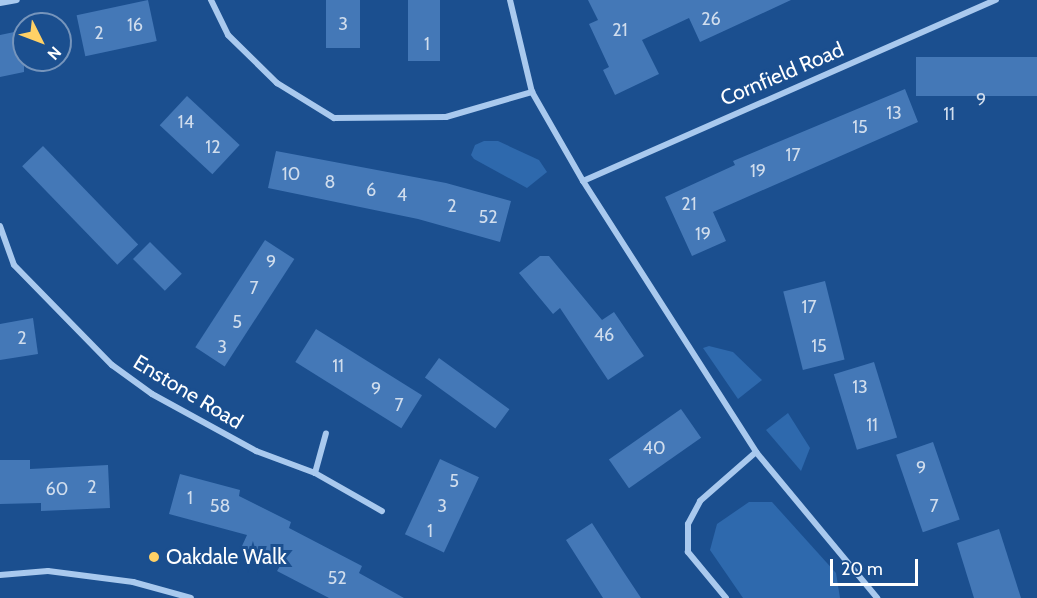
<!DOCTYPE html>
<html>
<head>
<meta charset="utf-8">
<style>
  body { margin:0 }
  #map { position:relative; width:1037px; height:598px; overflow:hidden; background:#1b4f8f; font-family:Cabin,sans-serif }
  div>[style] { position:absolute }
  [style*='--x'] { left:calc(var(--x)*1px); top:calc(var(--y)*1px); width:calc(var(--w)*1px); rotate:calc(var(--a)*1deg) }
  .green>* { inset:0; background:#2e69ad }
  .building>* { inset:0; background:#4478b7; transform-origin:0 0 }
  .street>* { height:6px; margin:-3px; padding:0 3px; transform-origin:3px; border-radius:3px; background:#a9c9ee }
  .dots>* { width:16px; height:16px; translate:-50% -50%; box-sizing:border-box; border:3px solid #1b4f8f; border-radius:50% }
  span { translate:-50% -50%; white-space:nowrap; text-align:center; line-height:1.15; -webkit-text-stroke:6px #1b4f8f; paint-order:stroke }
  .number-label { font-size:18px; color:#d0dded }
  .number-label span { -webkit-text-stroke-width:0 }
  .street-label { font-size:21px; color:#fff }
  .poi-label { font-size:21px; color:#fff }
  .left { translate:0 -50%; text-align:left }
  .north { position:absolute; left:12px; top:12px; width:60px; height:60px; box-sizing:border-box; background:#1b4f8f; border:2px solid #7695bc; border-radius:50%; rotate:132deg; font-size:16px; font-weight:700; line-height:24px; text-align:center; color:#fff }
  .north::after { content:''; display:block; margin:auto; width:21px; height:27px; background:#ffd166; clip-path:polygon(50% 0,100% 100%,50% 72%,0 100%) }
  .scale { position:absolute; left:830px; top:559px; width:88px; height:27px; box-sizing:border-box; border:3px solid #fff; border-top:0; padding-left:8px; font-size:18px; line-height:21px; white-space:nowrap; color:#fff; -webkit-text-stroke:4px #1b4f8f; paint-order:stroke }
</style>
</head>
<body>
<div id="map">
  <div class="green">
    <i style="clip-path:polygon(484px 141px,498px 141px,539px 160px,547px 172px,527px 188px,474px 159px,471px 155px,475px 145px)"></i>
    <i style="clip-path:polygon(709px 346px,733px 352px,762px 380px,738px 399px,703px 348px)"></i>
    <i style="clip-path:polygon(788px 413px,810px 448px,801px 471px,766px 430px)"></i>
    <i style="clip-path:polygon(749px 502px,772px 502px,836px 573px,840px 598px,743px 598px,710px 550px,717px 524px)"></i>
  </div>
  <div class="building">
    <i style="left:148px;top:0;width:42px;height:73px;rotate:78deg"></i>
    <i style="left:326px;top:0;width:34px;height:48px"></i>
    <i style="left:408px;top:0;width:32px;height:61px"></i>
    <i style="clip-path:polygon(588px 0,791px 0,700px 42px,689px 18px,642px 40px,659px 74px,615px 95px,603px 70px,609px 67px,589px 24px,598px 20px)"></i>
    <i style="clip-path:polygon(24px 30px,24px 72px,0 77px,0 35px)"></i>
    <i style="left:1037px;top:57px;width:39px;height:121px;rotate:90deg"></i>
    <i style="clip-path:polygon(905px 89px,918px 122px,713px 212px,726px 241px,692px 256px,665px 197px,735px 165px,733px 161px)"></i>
    <i style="left:187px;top:96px;width:72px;height:40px;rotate:43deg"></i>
    <i style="left:43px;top:146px;width:137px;height:29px;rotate:46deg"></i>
    <i style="clip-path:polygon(276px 151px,446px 183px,511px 201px,500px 242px,418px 219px,268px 188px)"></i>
    <i style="left:265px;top:240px;width:35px;height:128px;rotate:33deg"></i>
    <i style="left:150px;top:242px;width:45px;height:24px;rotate:45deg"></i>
    <i style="clip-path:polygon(540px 256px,549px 256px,602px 320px,614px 312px,644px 356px,608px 380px,560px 308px,553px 314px,519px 273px)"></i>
    <i style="left:825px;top:281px;width:81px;height:43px;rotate:76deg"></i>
    <i style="clip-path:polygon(33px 318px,38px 354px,0 360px,0 324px)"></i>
    <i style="left:316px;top:329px;width:125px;height:39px;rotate:32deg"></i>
    <i style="left:439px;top:358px;width:87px;height:24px;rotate:36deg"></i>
    <i style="left:874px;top:362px;width:79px;height:42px;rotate:73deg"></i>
    <i style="left:681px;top:409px;width:35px;height:88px;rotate:55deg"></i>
    <i style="left:933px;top:442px;width:82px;height:39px;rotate:71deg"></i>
    <i style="left:440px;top:459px;width:43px;height:83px;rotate:25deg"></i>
    <i style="clip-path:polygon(0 460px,30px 460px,30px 469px,108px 465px,110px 508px,41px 511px,41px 503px,0 504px)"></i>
    <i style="clip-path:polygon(180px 474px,240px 490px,239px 496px,291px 522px,289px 528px,362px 566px,359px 573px,404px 598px,329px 598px,277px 571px,280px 566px,242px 546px,247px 535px,169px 514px)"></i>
    <i style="clip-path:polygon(592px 523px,623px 571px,641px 598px,603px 598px,566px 540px)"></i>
    <i style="clip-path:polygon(999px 529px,1021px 598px,974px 598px,957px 543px)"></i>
  </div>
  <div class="street">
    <i style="--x:211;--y:0;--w:39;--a:64"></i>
    <i style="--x:228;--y:35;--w:69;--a:44.4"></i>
    <i style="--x:277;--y:83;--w:67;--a:31.6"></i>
    <i style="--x:334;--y:118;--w:112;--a:-0.5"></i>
    <i style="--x:446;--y:117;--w:90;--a:-16.2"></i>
    <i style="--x:510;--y:0;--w:95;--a:76.6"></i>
    <i style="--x:532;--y:92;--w:103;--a:60.2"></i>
    <i style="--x:583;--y:181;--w:322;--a:57.4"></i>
    <i style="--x:756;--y:452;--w:190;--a:50.3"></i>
    <i style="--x:0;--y:3;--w:17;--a:-10"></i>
    <i style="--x:583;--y:181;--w:451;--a:-23.7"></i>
    <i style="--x:0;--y:226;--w:41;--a:70.3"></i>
    <i style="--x:14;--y:265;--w:140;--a:45.6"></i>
    <i style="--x:112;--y:365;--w:49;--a:35.9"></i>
    <i style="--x:152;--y:394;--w:119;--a:28.7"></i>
    <i style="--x:256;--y:451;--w:63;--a:20.4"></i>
    <i style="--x:315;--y:473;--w:77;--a:29.6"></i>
    <i style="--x:315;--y:473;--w:41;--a:-74.6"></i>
    <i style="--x:0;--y:575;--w:48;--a:-4.8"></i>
    <i style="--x:48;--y:571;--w:86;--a:7.4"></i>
    <i style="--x:133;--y:582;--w:60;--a:15.4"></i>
    <i style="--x:726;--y:598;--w:60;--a:-129.6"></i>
    <i style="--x:688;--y:552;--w:28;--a:-90"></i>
    <i style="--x:688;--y:524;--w:26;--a:-62"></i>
    <i style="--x:700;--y:501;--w:74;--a:-41.2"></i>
  </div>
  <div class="dots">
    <i style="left:154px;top:557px;background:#ffd166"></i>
  </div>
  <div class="number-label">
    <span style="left:711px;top:19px">26</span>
    <span style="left:343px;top:24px">3</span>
    <span style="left:135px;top:25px">16</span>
    <span style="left:620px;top:30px">21</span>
    <span style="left:99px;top:33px">2</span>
    <span style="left:427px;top:44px">1</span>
    <span style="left:981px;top:100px">9</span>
    <span style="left:894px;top:113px">13</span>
    <span style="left:949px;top:114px">11</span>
    <span style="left:186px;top:122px">14</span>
    <span style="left:860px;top:127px">15</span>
    <span style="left:213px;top:147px">12</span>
    <span style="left:793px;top:155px">17</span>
    <span style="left:758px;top:171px">19</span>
    <span style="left:291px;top:174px">10</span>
    <span style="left:330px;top:182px">8</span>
    <span style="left:371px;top:190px">6</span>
    <span style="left:402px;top:195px">4</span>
    <span style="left:689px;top:204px">21</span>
    <span style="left:452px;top:206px">2</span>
    <span style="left:488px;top:217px">52</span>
    <span style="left:703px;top:234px">19</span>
    <span style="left:271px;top:262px">9</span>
    <span style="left:254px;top:288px">7</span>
    <span style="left:809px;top:307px">17</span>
    <span style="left:237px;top:322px">5</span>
    <span style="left:604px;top:335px">46</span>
    <span style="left:22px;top:338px">2</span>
    <span style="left:819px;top:346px">15</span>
    <span style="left:222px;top:347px">3</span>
    <span style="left:338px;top:366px">11</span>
    <span style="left:860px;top:387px">13</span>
    <span style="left:376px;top:389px">9</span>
    <span style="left:399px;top:405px">7</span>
    <span style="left:872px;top:425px">11</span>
    <span style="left:654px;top:448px">40</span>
    <span style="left:921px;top:468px">9</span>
    <span style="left:454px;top:481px">5</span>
    <span style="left:92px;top:487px">2</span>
    <span style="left:57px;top:489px">60</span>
    <span style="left:190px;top:498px">1</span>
    <span style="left:220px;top:506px">58</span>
    <span style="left:442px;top:506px">3</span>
    <span style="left:934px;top:506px">7</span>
    <span style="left:430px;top:531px">1</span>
    <span style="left:337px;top:578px">52</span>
  </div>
  <div class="street-label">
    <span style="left:782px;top:74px;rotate:-23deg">Cornfield Road</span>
    <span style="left:188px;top:392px;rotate:31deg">Enstone Road</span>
  </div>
  <div class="poi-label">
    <span class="left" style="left:166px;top:557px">Oakdale Walk</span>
  </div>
  <div class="north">N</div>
  <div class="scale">20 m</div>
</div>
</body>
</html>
